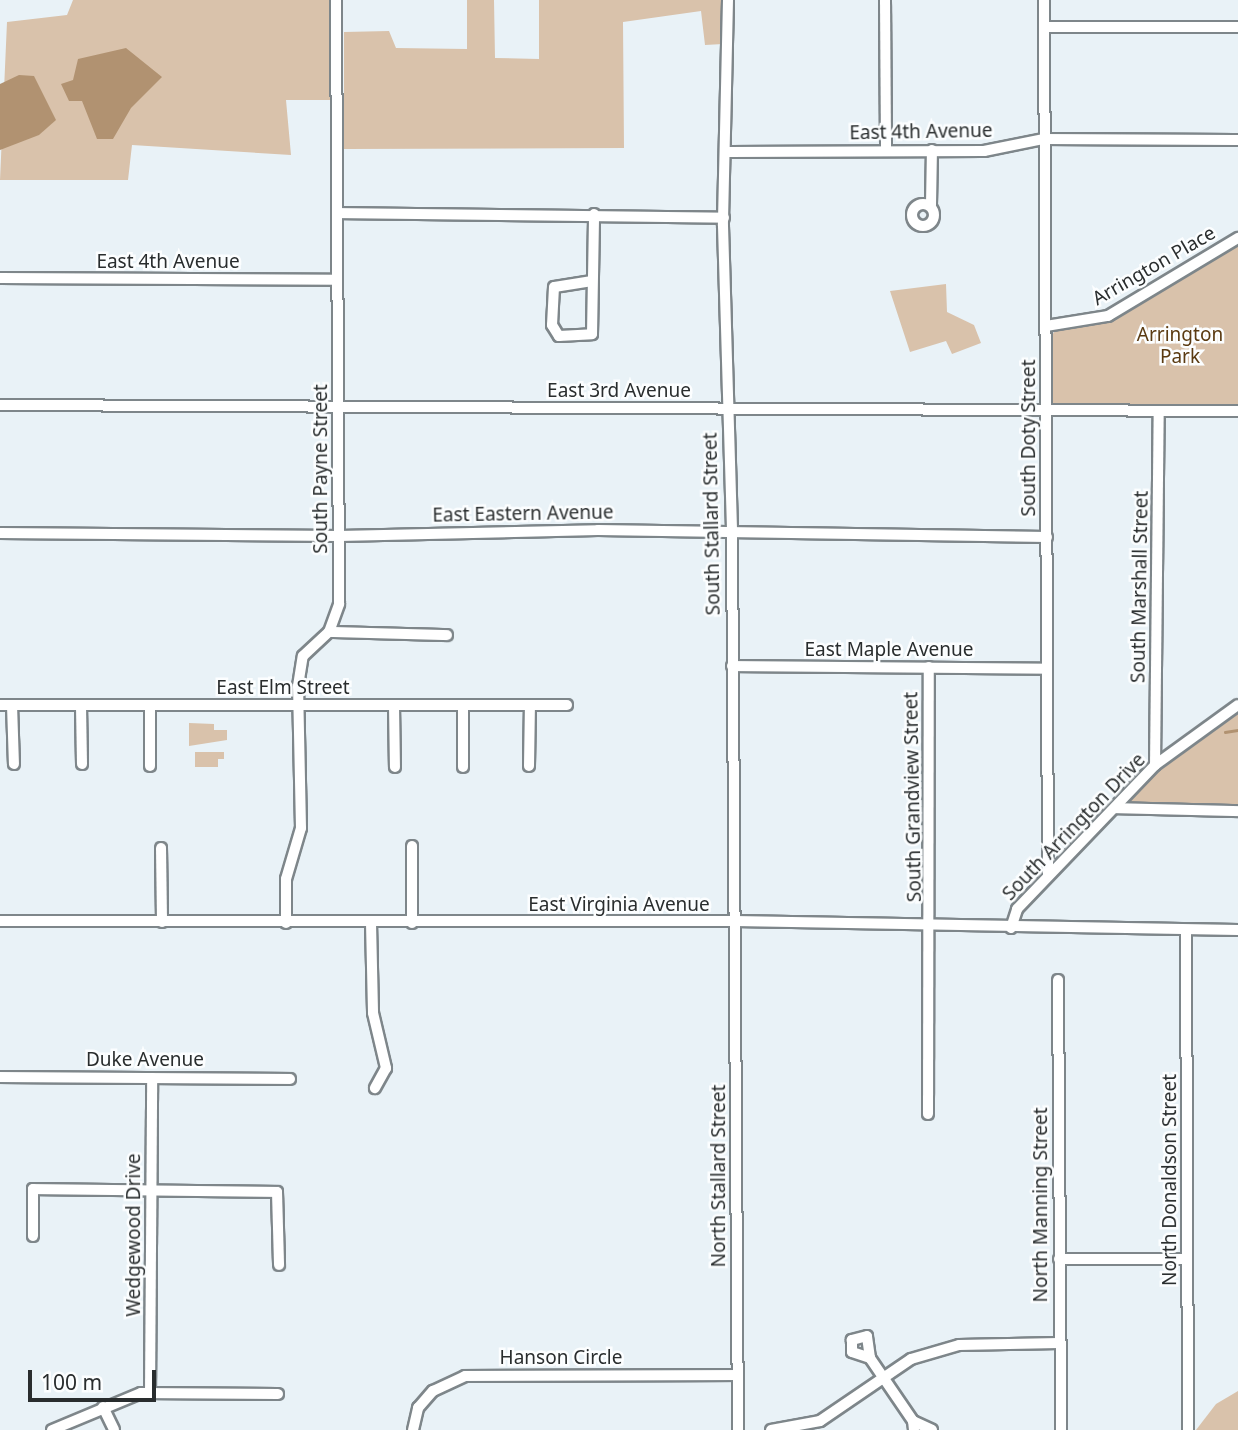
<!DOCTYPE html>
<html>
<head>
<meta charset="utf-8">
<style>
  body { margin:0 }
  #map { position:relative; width:1238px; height:1430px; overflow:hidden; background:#e9f2f7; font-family:"Noto Sans",sans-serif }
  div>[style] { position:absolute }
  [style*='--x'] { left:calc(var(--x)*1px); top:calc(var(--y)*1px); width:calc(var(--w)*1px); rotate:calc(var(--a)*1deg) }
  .green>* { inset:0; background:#d9c2ab }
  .water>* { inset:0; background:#b19271 }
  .stream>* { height:2.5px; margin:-1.25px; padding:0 1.25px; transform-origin:1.25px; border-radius:1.25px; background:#b19271 }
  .roads { filter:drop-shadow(2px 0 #7e868a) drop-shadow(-2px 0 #7e868a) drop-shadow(0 2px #7e868a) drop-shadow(0 -2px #7e868a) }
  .minor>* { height:10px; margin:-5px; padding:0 5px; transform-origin:5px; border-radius:5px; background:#fff }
  .minor>.ring { margin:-5px; padding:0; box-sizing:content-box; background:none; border:10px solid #fff; border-radius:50% }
  span { translate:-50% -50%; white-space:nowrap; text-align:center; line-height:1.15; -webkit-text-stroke:5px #fcfeff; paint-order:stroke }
  .street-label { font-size:19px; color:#292d2e }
  .park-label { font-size:19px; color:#5a3a11 }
  .scale { position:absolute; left:28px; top:1370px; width:128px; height:32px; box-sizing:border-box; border:4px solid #292d2e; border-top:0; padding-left:9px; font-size:21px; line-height:24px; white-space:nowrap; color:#292d2e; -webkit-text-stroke:5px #fcfeff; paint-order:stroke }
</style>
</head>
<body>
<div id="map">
  <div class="green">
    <i style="clip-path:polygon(73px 0,331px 0,332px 100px,286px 100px,291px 155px,132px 145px,128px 180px,0 180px,7px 22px,67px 15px)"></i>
    <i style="clip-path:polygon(467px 0,494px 0,495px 58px,539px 59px,539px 0,723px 0,723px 44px,705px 45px,701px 11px,623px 22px,624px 148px,344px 149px,344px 32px,389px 31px,396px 48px,467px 49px)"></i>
    <i style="clip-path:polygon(1238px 244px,1238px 404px,1052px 404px,1050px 337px,1057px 329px,1110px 321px)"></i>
    <i style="clip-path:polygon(946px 284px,947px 312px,974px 325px,981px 343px,952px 354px,946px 341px,910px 352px,890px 291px)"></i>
    <i style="clip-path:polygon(1238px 711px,1238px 807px,1118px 805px,1157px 768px)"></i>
    <i style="clip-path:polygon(189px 723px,214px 724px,214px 730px,227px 730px,227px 740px,189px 746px)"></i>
    <i style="clip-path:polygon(195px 752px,224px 752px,224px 759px,218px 759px,218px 767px,195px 767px)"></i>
    <i style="clip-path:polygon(1238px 1391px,1238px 1430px,1196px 1430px,1216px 1404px)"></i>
  </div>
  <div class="water">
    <i style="clip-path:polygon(126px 48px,162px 77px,131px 108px,113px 139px,97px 139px,82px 101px,69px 101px,61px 84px,73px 80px,78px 59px)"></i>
    <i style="clip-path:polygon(19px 75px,34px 76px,56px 120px,39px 135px,0 150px,0 84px)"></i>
  </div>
  <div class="stream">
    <i style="--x:1225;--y:732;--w:13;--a:-9"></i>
  </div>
  <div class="roads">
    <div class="minor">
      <i style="--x:728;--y:0;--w:226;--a:91.3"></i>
      <i style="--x:723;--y:226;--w:306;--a:88.3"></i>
      <i style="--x:732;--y:532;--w:898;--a:89.62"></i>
      <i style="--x:885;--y:0;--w:151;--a:89.6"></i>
      <i style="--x:1044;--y:0;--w:875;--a:89.74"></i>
      <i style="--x:1044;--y:27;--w:194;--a:0"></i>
      <i style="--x:729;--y:152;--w:255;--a:-0.2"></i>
      <i style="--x:984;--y:151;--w:60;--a:-11.5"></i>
      <i style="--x:1043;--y:139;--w:195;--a:0.3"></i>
      <i class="ring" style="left:912px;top:204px;width:12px;height:12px"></i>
      <i style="--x:931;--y:205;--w:55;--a:-89"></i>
      <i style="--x:338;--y:213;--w:386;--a:0.7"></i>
      <i style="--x:0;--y:278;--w:337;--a:0.3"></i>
      <i style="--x:592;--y:281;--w:38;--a:171"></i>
      <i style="--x:554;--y:287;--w:38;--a:93"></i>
      <i style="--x:552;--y:325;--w:13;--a:58"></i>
      <i style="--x:559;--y:336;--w:33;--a:-3"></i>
      <i style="--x:592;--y:334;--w:120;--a:-89"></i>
      <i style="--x:1046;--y:326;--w:63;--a:-9.2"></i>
      <i style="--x:1108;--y:316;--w:152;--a:-31"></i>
      <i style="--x:0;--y:405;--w:1238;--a:0.28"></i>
      <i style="--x:0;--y:533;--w:339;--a:0.5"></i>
      <i style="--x:339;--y:536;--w:259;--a:-1.3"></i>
      <i style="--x:598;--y:530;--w:449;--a:0.9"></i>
      <i style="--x:329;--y:632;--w:118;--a:1.5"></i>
      <i style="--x:732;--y:666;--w:315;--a:0.5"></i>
      <i style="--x:0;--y:705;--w:567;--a:0"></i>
      <i style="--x:12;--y:705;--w:59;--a:88.1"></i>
      <i style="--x:81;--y:706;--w:58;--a:89"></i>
      <i style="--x:394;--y:706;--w:61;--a:89.1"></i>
      <i style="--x:1155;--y:765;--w:354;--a:-89.4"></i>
      <i style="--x:150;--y:766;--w:60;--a:-90"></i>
      <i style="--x:529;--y:766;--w:61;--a:-89.1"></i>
      <i style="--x:463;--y:767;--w:61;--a:-90"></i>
      <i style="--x:1115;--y:808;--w:123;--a:1.4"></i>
      <i style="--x:412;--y:846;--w:77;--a:90"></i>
      <i style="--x:161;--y:848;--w:74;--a:89.2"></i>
      <i style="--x:0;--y:921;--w:735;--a:0"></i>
      <i style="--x:735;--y:921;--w:503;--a:1.03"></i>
      <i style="--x:286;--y:923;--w:44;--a:-90"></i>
      <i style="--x:286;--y:879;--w:53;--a:-73.6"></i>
      <i style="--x:301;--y:828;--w:142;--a:-91.2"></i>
      <i style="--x:298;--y:686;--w:30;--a:-81"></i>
      <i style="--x:303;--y:656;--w:35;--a:-43"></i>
      <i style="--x:329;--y:632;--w:30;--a:-70"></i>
      <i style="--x:339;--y:604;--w:604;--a:-90.28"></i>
      <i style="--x:371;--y:923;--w:90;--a:88.7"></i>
      <i style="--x:373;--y:1013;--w:57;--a:76.7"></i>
      <i style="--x:386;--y:1068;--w:23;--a:119"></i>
      <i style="--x:1011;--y:928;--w:20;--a:-72"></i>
      <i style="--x:1017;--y:909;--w:199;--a:-46.2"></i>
      <i style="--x:1155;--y:765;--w:102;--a:-35.9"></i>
      <i style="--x:1186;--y:930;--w:500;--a:89.77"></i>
      <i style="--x:1058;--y:980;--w:450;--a:89.6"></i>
      <i style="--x:0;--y:1077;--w:290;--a:0.4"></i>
      <i style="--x:928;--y:1114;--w:447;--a:-89.9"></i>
      <i style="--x:33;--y:1236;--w:47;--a:-90"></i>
      <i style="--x:33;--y:1189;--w:244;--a:0.7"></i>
      <i style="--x:277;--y:1192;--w:73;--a:88.4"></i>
      <i style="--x:1059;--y:1259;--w:128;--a:0"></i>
      <i style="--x:870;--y:1358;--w:22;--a:-98"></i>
      <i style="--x:867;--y:1336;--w:16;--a:165"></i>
      <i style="--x:852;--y:1340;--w:12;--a:90"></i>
      <i style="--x:852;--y:1352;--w:19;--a:18"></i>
      <i style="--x:870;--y:1358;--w:76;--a:55.7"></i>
      <i style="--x:150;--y:1392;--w:314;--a:-89.6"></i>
      <i style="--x:103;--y:1407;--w:25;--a:64"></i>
      <i style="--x:52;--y:1430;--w:96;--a:-22.6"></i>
      <i style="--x:141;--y:1393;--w:137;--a:0.4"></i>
      <i style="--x:413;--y:1430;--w:23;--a:-77"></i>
      <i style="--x:418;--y:1408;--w:23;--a:-49"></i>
      <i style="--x:433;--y:1391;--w:35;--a:-25"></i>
      <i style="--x:465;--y:1376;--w:273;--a:-0.2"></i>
      <i style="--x:771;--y:1430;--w:50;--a:-10.4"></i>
      <i style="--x:820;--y:1421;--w:110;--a:-34.3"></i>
      <i style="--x:911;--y:1359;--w:50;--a:-16.3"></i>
      <i style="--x:959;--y:1345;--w:100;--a:-1.1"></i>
      <i style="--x:914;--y:1430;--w:9;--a:-96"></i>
      <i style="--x:913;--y:1421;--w:21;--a:25"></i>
    </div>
  </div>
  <div class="street-label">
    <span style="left:921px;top:132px;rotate:-1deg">East 4th Avenue</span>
    <span style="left:168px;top:262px">East 4th Avenue</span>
    <span style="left:1154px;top:266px;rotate:-30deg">Arrington Place</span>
    <span style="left:619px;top:391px">East 3rd Avenue</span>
    <span style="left:1029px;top:438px;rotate:-90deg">South Doty Street</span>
    <span style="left:321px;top:469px;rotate:-90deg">South Payne Street</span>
    <span style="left:523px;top:514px;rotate:-1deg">East Eastern Avenue</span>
    <span style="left:712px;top:524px;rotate:-91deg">South Stallard Street</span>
    <span style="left:1140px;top:587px;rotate:-89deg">South Marshall Street</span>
    <span style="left:889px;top:650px">East Maple Avenue</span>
    <span style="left:283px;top:688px">East Elm Street</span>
    <span style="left:913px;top:797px;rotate:-91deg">South Grandview Street</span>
    <span style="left:1074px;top:827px;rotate:-46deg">South Arrington Drive</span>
    <span style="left:619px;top:905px">East Virginia Avenue</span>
    <span style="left:145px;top:1060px">Duke Avenue</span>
    <span style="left:719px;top:1176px;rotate:-90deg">North Stallard Street</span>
    <span style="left:1170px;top:1180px;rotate:-90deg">North Donaldson Street</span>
    <span style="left:1041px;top:1205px;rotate:-90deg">North Manning Street</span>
    <span style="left:134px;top:1235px;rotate:-90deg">Wedgewood Drive</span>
    <span style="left:561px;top:1358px">Hanson Circle</span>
  </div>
  <div class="park-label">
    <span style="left:1180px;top:346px">Arrington<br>Park</span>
  </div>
  <div class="scale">100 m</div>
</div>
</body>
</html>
